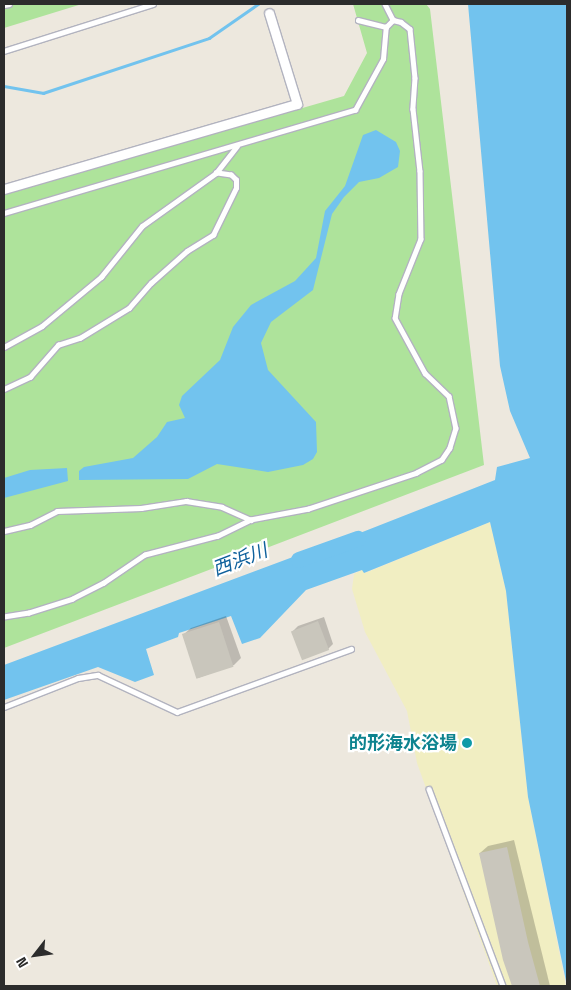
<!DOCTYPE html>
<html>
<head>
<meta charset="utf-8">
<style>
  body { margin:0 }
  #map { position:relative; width:571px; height:990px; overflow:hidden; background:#ede8de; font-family:"Space Grotesk","Noto Sans JP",sans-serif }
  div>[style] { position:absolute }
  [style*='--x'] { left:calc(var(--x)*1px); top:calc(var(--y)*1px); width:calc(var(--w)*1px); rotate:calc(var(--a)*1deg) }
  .green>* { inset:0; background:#aee39b }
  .sand>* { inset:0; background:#f1eec2 }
  .water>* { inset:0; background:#72c3ee }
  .shadow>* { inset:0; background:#0003 }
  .stream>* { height:2.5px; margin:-1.25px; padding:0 1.25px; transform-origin:1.25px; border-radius:1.25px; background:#72c3ee }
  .river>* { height:16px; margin:-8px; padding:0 8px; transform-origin:8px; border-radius:8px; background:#72c3ee }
  .building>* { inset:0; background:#c9c6bc; transform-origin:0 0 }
  .roads { filter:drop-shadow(1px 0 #b2b3bf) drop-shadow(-1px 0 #b2b3bf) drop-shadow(0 1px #b2b3bf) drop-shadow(0 -1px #b2b3bf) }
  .lane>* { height:4.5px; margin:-2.25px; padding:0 2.25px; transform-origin:2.25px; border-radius:2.25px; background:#fff }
  .street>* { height:9px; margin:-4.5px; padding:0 4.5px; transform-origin:4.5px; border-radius:4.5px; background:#fff }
  .dots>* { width:14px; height:14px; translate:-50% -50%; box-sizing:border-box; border:2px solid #fff; border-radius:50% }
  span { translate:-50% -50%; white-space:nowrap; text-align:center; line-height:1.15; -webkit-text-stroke:4.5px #fff; paint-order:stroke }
  .culture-label { font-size:18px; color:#0d838f; font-weight:700 }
  .right { translate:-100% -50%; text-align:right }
  .water-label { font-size:19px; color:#0f619c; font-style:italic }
  .frame { position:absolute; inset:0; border:5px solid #2c2c2c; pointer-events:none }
  .north { position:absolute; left:10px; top:930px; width:50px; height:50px; -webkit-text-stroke:4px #fff; paint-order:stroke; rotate:240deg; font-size:14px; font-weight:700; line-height:20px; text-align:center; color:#2c2c2c }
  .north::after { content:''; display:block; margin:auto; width:18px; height:22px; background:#2c2c2c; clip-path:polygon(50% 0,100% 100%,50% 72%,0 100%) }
</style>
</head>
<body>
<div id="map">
  <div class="green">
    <i style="clip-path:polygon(4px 4px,82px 4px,4px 28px)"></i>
    <i style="clip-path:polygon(353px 4px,426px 4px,430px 9px,484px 465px,4px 648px,4px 194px,344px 96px,367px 53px)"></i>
  </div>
  <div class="sand">
    <i style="clip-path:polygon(490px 522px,506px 591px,528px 797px,566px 986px,497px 986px,417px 763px,407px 711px,365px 632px,352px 589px,354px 574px,362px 570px,365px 573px)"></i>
  </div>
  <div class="water">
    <i style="clip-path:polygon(468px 4px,567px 4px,567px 986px,528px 797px,506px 591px,490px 522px,364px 573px,362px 570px,306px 590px,260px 638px,242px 644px,231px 616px,179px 633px,178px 637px,146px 649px,154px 675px,135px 682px,98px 667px,4px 700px,4px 665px,317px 548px,321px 556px,341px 549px,337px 542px,495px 480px,497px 467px,530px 458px,510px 411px,500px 366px)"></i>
    <i style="clip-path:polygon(376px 130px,396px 142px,400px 151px,398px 167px,379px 178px,359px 182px,344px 197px,332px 214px,313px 290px,271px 322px,261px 343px,268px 370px,316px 422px,317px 452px,313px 459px,303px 465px,268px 472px,217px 464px,188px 479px,79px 480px,79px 471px,84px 467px,133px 458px,157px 437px,167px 422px,185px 418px,179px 405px,182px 396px,220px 360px,233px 327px,251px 305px,295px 281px,316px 258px,325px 211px,345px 186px,363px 135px)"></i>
    <i style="clip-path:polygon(67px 468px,68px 481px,4px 498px,4px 478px,30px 470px)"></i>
  </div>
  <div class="shadow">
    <i style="clip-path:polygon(226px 616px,241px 658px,234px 665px,198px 678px,183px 635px,191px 628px)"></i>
    <i style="clip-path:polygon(324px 617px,333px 644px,328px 649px,293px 631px,298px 626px)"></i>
    <i style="clip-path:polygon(514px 840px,550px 986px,513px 986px,504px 959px,480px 853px,488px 846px)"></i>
  </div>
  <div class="stream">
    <i style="--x:4;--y:86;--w:40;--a:10"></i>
    <i style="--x:43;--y:93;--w:175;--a:-18.3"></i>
    <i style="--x:209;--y:38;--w:60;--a:-34.8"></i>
  </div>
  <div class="river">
    <i style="--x:299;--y:560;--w:63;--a:-19.6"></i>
  </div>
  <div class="building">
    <i style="left:318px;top:621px;width:31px;height:29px;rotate:69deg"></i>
    <i style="left:219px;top:622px;width:47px;height:39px;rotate:72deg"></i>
    <i style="clip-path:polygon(507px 847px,528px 942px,540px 986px,512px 986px,503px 960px,479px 853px)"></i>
  </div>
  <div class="roads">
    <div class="lane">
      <i style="--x:385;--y:4;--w:18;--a:63"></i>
      <i style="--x:4;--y:5;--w:5;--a:-11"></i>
      <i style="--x:358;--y:20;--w:29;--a:14"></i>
      <i style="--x:4;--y:51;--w:156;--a:-17.5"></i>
      <i style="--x:4;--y:213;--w:366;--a:-16.4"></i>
      <i style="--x:355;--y:110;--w:58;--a:-61.2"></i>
      <i style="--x:383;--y:59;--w:32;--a:-85"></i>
      <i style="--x:386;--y:27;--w:10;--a:-45"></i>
      <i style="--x:393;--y:20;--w:8;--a:14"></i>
      <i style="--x:401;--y:22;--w:11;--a:38"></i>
      <i style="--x:410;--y:29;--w:49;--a:84.2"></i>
      <i style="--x:415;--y:78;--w:31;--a:94"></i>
      <i style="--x:413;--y:109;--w:62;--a:83.6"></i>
      <i style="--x:420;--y:171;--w:68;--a:89.2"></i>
      <i style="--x:421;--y:239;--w:59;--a:111.8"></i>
      <i style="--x:399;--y:294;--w:24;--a:99"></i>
      <i style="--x:395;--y:318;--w:63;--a:61.4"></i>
      <i style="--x:425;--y:373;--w:33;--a:44"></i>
      <i style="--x:449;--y:396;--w:33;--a:78"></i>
      <i style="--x:456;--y:428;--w:21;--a:107"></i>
      <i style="--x:450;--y:448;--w:14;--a:124"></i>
      <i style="--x:442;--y:460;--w:28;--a:153"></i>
      <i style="--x:417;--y:473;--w:114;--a:161.6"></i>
      <i style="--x:309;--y:509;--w:59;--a:169.3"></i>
      <i style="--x:251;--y:520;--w:37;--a:154"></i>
      <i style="--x:218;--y:536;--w:75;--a:165.4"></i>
      <i style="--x:145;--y:555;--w:50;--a:145.7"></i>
      <i style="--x:104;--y:583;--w:35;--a:153"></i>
      <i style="--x:73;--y:599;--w:46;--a:162.3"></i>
      <i style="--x:29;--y:613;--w:25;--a:171"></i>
      <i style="--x:4;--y:347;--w:43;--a:-28.9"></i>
      <i style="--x:42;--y:326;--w:77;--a:-39.7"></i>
      <i style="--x:101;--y:277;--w:65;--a:-51.2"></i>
      <i style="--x:142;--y:226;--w:91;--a:-35.6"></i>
      <i style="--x:216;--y:173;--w:34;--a:-52"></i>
      <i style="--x:4;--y:389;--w:29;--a:-25"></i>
      <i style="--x:30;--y:377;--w:43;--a:-48.8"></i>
      <i style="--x:58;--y:345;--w:23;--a:-18"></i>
      <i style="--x:80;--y:338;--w:57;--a:-31.5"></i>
      <i style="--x:129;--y:308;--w:33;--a:-49"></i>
      <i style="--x:151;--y:283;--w:48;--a:-41.6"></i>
      <i style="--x:187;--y:251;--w:31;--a:-32"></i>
      <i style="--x:213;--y:235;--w:52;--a:-63.9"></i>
      <i style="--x:236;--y:188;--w:8;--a:-90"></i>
      <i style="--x:236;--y:180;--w:7;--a:-135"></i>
      <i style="--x:231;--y:175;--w:15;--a:-172"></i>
      <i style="--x:4;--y:531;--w:27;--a:-13"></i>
      <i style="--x:30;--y:525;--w:30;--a:-27"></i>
      <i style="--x:57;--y:511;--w:84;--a:-2"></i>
      <i style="--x:141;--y:508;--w:46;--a:-8.8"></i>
      <i style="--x:186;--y:501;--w:36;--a:9"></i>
      <i style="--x:222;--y:507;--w:32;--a:24"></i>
      <i style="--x:4;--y:707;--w:79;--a:-21.4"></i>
      <i style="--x:78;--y:678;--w:20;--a:-9"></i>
      <i style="--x:98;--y:675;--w:87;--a:25.1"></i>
      <i style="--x:177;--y:712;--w:185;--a:-19.9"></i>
      <i style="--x:429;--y:789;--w:210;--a:69.4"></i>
    </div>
    <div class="street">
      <i style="--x:4;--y:189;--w:305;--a:-16.2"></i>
      <i style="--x:297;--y:104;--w:95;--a:-107.1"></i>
    </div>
  </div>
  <div class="dots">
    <i style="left:467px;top:743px;background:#0f9aa8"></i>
  </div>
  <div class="culture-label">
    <span class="right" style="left:457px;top:743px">的形海水浴場</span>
  </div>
  <div class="water-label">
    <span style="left:240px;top:560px;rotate:-21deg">西浜川</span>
  </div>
  <div class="frame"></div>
  <div class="north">N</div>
</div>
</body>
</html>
